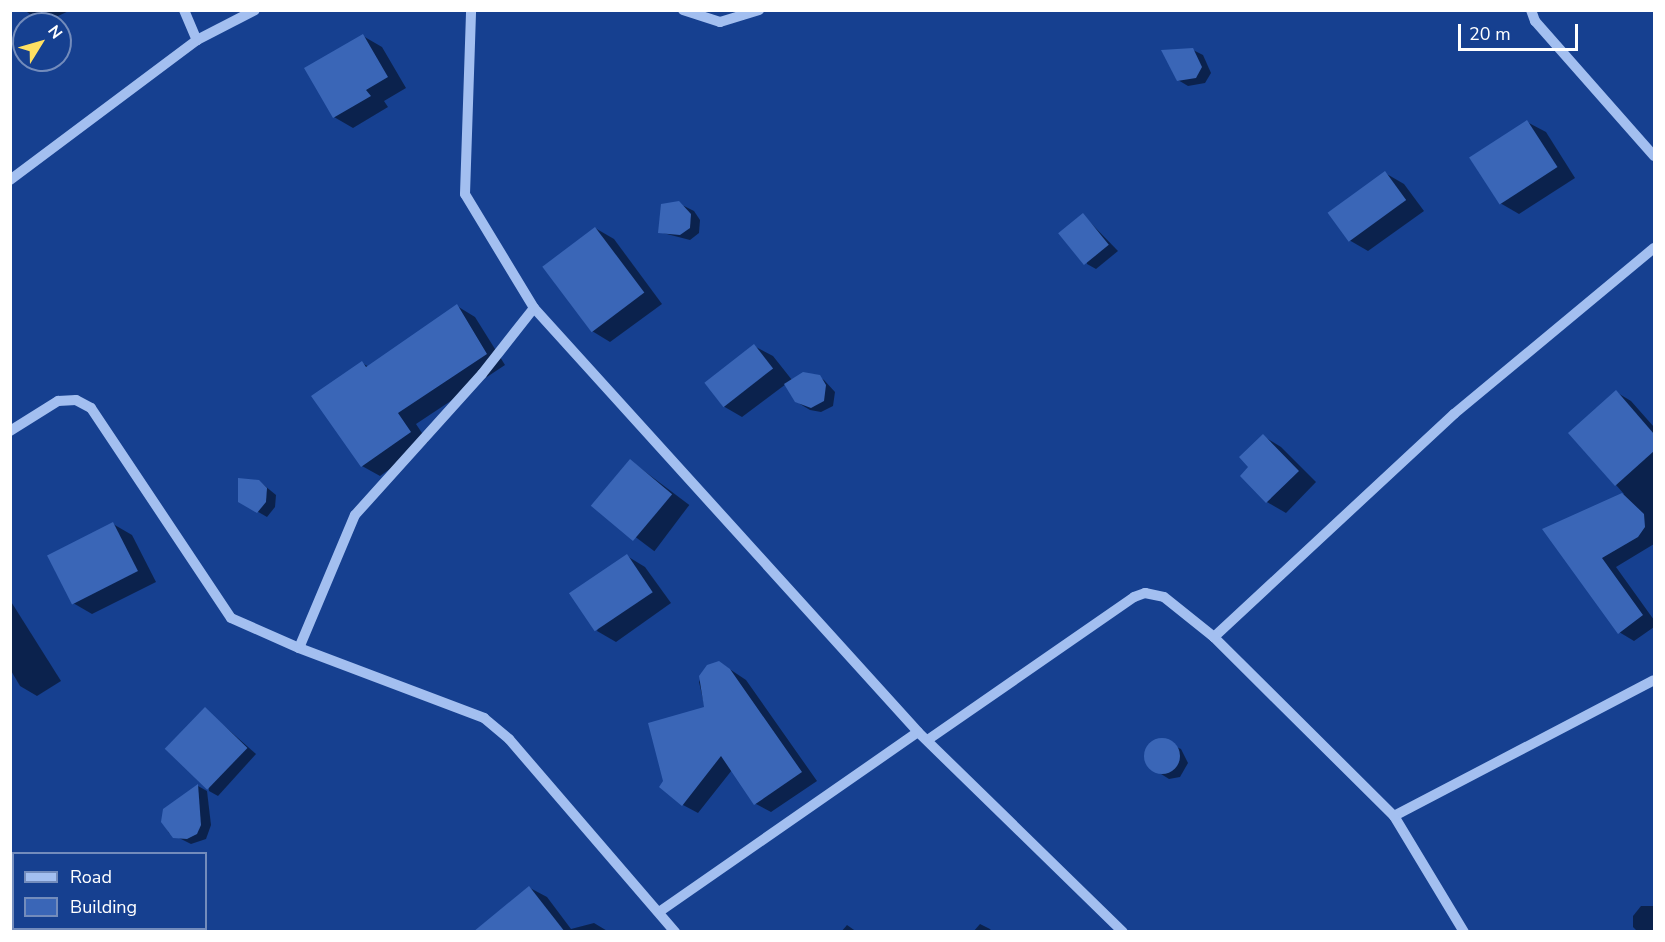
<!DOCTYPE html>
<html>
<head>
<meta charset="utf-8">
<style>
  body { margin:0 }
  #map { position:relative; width:1665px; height:942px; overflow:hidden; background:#164090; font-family:"Nunito Sans",sans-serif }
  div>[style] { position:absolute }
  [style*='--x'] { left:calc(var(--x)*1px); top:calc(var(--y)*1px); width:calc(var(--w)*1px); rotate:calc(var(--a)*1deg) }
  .shadow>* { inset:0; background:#0007; transform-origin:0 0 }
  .building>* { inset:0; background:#3a66b7; transform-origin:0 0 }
  .round { border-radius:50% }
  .minor>* { height:10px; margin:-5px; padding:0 5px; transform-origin:5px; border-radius:5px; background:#a3bff0 }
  span { translate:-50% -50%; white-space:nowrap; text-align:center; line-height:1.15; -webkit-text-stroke:4.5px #164090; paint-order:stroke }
  .frame { position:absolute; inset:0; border:12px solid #fff; pointer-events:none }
  .legend { position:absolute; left:12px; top:852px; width:195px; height:78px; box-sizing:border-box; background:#164090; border:2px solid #738cbc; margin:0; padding:8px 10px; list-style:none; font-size:18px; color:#fff }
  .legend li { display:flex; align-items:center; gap:12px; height:30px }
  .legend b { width:30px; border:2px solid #738cbc }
  .north { position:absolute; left:12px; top:12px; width:60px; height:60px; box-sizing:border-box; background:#164090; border:2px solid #738cbc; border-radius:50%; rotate:53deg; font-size:16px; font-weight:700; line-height:24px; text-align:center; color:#fff }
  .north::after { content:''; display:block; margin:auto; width:21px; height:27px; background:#ffe062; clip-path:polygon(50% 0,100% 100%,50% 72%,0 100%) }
  .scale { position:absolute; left:1458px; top:24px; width:120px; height:27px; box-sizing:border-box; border:3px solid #fff; border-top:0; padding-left:8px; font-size:18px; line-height:21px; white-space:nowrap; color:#fff; -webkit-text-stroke:4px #164090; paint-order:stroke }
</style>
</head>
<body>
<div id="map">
  <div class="shadow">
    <i style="clip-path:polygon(24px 10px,71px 10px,43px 23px)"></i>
    <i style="clip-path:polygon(363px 36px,382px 47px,406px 88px,384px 101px,388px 107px,353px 128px,334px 117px)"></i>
    <i style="clip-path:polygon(1193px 50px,1203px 55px,1211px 73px,1205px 83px,1188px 86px,1178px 80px)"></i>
    <i style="clip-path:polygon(1527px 122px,1546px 132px,1575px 178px,1519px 214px,1500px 203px)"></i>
    <i style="clip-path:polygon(1385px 173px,1404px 184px,1424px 211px,1368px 251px,1349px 240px)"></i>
    <i style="clip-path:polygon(662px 205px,684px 206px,694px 211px,700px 220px,699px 233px,690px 240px,659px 232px)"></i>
    <i style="clip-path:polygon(1083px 215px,1118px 251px,1096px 269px,1087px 264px)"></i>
    <i style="clip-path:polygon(595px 228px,614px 239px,662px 304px,610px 342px,592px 331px)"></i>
    <i style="clip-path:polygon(457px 306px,475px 317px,505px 365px,416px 424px,428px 442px,380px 476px,362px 466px,362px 363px,369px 367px)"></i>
    <i style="clip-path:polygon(754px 346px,773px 356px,792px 380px,814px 374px,824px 380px,835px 392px,833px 406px,821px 412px,810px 410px,800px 404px,786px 384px,742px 417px,723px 406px,706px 383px)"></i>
    <i style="clip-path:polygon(1616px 392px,1631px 401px,1654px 427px,1654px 544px,1616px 567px,1654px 620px,1654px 627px,1634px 641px,1619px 632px,1544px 529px,1624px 494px,1570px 433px)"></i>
    <i style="clip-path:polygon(1263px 436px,1281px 447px,1316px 482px,1286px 513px,1267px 502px,1250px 467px)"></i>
    <i style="left:631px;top:461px;width:73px;height:58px;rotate:37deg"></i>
    <i style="clip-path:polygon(259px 481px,276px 495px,275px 507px,267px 517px,239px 501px)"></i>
    <i style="clip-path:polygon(113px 524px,132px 535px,156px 582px,92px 614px,73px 603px)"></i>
    <i style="clip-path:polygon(627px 556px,645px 567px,671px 603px,616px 642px,597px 631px)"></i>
    <i style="clip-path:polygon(10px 600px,61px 681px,37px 696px,20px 686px,10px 669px)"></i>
    <i style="clip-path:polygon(719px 662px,746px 680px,817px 781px,771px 812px,756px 804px,732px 770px,698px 813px,683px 805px,705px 708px,699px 682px,703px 671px)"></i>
    <i style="clip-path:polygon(205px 709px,256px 754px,218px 796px,209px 791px)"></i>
    <i style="clip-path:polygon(1161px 740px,1181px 749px,1188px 763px,1180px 777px,1169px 779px,1150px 767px,1145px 758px,1148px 748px)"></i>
    <i style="clip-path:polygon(198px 786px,207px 791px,211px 825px,206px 839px,191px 844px,169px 833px,163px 822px,165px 810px)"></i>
    <i style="clip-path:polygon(530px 888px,547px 897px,571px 929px,594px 923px,609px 932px,521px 932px)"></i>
    <i style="clip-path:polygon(1641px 906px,1654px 906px,1654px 932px,1638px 932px,1633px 927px,1633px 916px)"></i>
    <i style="clip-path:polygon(980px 924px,990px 929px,992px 932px,973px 932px)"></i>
    <i style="clip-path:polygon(847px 925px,857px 932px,841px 932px)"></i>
  </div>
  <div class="building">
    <i style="clip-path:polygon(363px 34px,388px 77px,366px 90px,371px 96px,333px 118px,304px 68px)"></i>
    <i style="clip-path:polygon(1193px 48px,1202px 67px,1196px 78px,1177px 81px,1161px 50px)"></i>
    <i style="left:1527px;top:120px;width:56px;height:69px;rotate:57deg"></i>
    <i style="left:1385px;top:171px;width:36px;height:71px;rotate:54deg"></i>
    <i style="clip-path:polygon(679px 201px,691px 214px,690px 228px,680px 235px,658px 233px,661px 204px)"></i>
    <i style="left:1083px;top:213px;width:41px;height:32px;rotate:51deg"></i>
    <i style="left:595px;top:227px;width:82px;height:66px;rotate:53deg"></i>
    <i style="clip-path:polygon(457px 304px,487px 354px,398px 413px,411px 432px,361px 467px,311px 396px,362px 361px,366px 367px)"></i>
    <i style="left:754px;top:344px;width:31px;height:63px;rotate:52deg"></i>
    <i style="clip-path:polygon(803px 372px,820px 375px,826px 385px,824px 401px,811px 408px,795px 402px,784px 384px)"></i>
    <i style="clip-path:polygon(1616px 390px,1654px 434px,1654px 451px,1615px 486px,1568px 433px)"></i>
    <i style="clip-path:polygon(1263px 434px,1299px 471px,1266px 503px,1240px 476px,1248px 467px,1239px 457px)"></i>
    <i style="left:630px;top:459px;width:55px;height:61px;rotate:40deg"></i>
    <i style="clip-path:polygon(238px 478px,259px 480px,267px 488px,266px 502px,257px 513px,238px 502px)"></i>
    <i style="clip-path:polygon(1622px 493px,1644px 514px,1645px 527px,1638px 537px,1602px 558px,1643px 615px,1618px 634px,1542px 529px)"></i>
    <i style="left:113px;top:522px;width:55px;height:74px;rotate:63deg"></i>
    <i style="left:627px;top:554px;width:46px;height:70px;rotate:56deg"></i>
    <i style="clip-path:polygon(719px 661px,730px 669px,802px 772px,754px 805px,721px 756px,682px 806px,659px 787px,663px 781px,648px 723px,704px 707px,699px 676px,707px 665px)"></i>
    <i style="left:205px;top:707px;width:59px;height:58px;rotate:44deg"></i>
    <i class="round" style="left:1144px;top:738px;width:36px;height:36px"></i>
    <i style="clip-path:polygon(198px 784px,201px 825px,197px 834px,187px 839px,173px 838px,161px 822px,163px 809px)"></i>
    <i style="clip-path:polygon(529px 886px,565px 932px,473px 932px)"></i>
  </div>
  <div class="minor">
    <i style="--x:184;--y:10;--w:33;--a:67"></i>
    <i style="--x:197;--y:40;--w:65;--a:-27.3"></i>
    <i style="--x:683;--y:10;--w:39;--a:18"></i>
    <i style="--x:720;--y:22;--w:41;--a:-17.1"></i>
    <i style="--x:1531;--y:10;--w:12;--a:70"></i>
    <i style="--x:1535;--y:21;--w:180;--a:48.6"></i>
    <i style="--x:10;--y:180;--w:234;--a:-36.8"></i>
    <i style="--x:534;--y:308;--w:572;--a:47.83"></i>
    <i style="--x:918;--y:732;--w:286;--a:44.3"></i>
    <i style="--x:10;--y:431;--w:57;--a:-32"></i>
    <i style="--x:58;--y:401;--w:18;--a:-3"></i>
    <i style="--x:76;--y:400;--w:17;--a:28"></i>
    <i style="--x:91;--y:408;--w:252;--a:56.3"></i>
    <i style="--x:231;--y:618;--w:74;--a:23.8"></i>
    <i style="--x:299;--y:648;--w:198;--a:20.7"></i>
    <i style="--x:484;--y:718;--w:33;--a:40"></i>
    <i style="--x:509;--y:739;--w:255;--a:49.3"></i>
    <i style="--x:299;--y:648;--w:144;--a:-67.2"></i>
    <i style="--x:355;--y:515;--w:190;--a:-48"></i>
    <i style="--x:482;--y:374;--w:84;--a:-51.8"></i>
    <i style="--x:534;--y:308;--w:133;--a:-121.2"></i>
    <i style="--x:465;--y:194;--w:184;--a:-88.1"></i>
    <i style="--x:929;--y:739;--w:249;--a:-34.7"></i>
    <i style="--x:1134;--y:597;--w:12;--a:-20"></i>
    <i style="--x:1145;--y:593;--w:19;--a:12"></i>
    <i style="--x:1164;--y:597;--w:64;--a:38.7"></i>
    <i style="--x:1394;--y:816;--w:293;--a:-27.6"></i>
    <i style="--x:10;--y:908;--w:8;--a:60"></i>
    <i style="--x:659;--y:912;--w:315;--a:-34.8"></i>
    <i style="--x:20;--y:928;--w:4;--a:76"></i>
    <i style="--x:1464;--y:932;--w:135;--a:-121.1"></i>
    <i style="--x:1394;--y:816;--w:254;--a:-135.2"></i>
    <i style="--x:1214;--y:637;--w:328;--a:-42.9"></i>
    <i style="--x:1454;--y:414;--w:260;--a:-39.7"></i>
  </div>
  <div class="frame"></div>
  <ul class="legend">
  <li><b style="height:8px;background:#a3bff0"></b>Road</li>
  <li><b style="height:16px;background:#3a66b7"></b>Building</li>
  </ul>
  <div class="north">N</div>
  <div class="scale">20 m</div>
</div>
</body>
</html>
